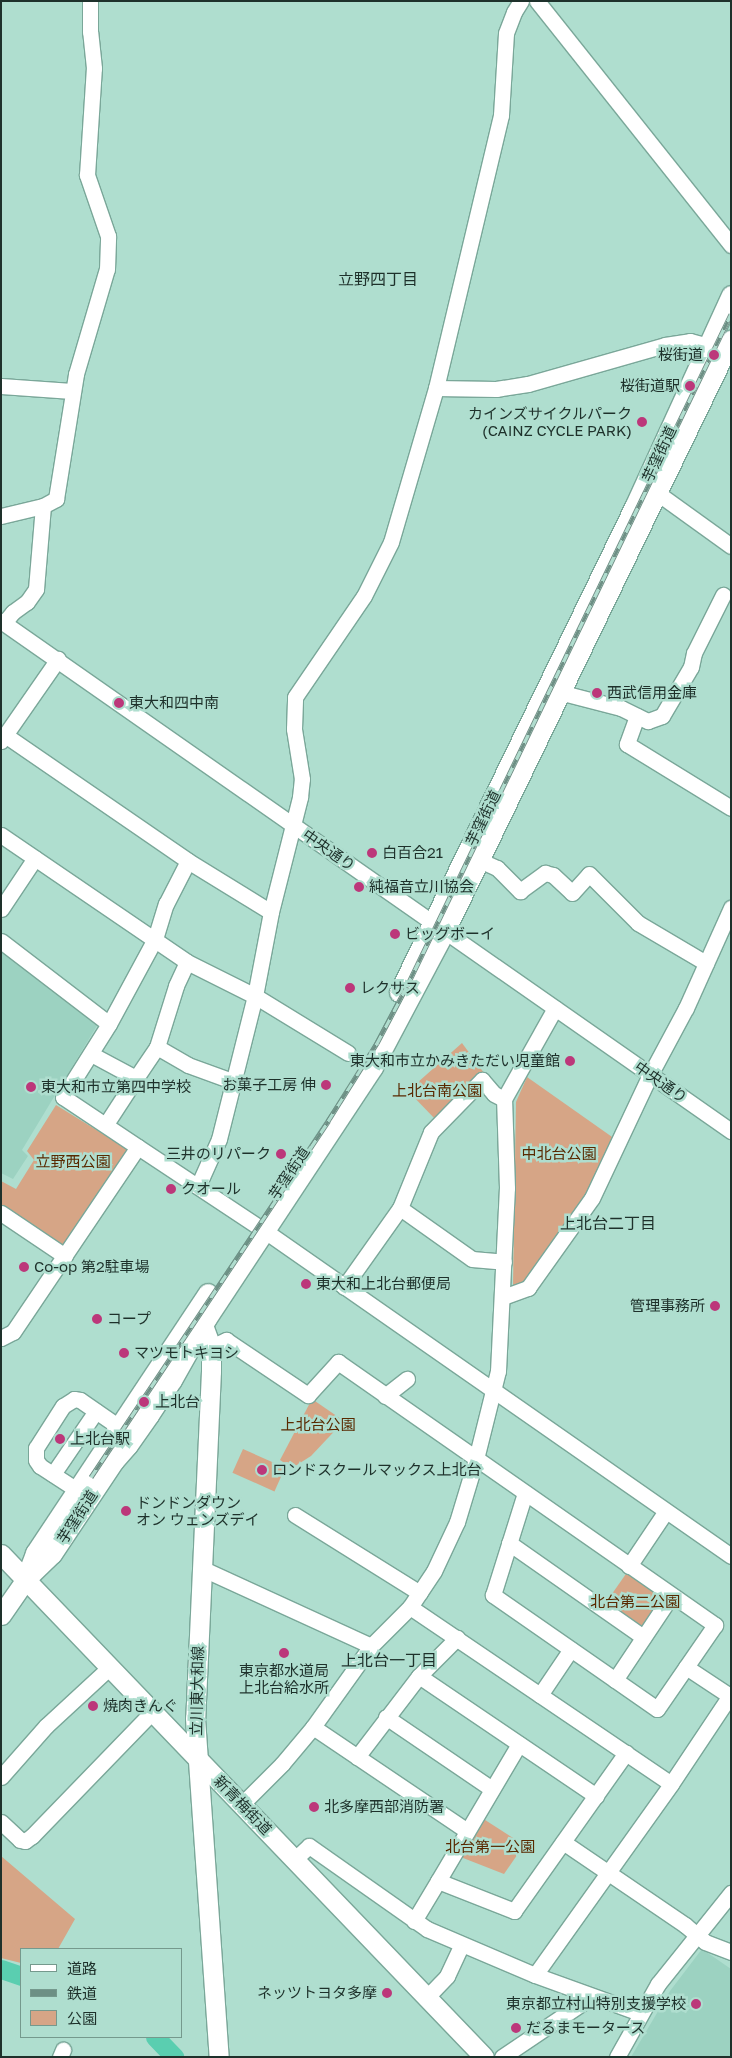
<!DOCTYPE html>
<html>
<head>
<meta charset="utf-8">
<style>
  body { margin:0 }
  #map { position:relative; width:732px; height:2058px; overflow:hidden; background:#afdecf; font-family:"Golos Text","Noto Sans JP",sans-serif }
  div>[style] { position:absolute }
  [style*='--x'] { left:calc(var(--x)*1px); top:calc(var(--y)*1px); width:calc(var(--w)*1px); rotate:calc(var(--a)*1deg) }
  .built>* { inset:0; background:#9cd2c1 }
  .green>* { inset:0; background:#d6a586; transform-origin:0 0 }
  .river>* { height:19px; margin:-9.5px; padding:0 9.5px; transform-origin:9.5px; border-radius:9.5px; background:#5aceb0 }
  .roads { filter:drop-shadow(1px 0 #7aa799) drop-shadow(-1px 0 #7aa799) drop-shadow(0 1px #7aa799) drop-shadow(0 -1px #7aa799) }
  .minor>* { height:15px; margin:-7.5px; padding:0 7.5px; transform-origin:7.5px; border-radius:7.5px; background:#fff }
  .major>* { height:19px; margin:-9.5px; padding:0 9.5px; transform-origin:9.5px; border-radius:9.5px; background:#fff }
  .rail>* { height:5px; margin-top:-2.5px; transform-origin:0; background:repeating-linear-gradient(90deg,#afdecf 0 9px,#6d9085 0 18px); box-sizing:border-box; border-block:1px solid #6d9085 }
  .dots>* { width:14px; height:14px; translate:-50% -50%; box-sizing:border-box; border:2px solid #afdecf; border-radius:50% }
  span { translate:-50% -50%; white-space:nowrap; text-align:center; line-height:1.15; -webkit-text-stroke:5px #afdecf; paint-order:stroke }
  .poi-label { font-size:15px; color:#1e312b }
  .right { translate:-100% -50%; text-align:right }
  .left { translate:0 -50%; text-align:left }
  .street-label { font-size:15px; color:#1e312b }
  .park-label { font-size:15px; color:#592900 }
  .neighbourhood-label { font-size:16px; color:#1e312b }
  .frame { position:absolute; inset:0; border:2px solid #1e312b; pointer-events:none }
  .legend { position:absolute; left:20px; top:1948px; width:162px; height:90px; box-sizing:border-box; background:#afdecf; border:1px solid #75998d; margin:0; padding:6px 9px; list-style:none; font-size:15px; color:#1e312b }
  .legend li { display:flex; align-items:center; gap:10px; height:25px }
  .legend b { width:25px; border:1px solid #75998d }
</style>
</head>
<body>
<div id="map">
  <div class="built">
    <i style="clip-path:polygon(1px 951px,98px 1024px,22px 1150px,28px 1156px,13px 1179px,1px 1173px)"></i>
    <i style="clip-path:polygon(702px 1949px,731px 1969px,731px 2057px,631px 2057px,670px 1991px)"></i>
  </div>
  <div class="green">
    <i style="clip-path:polygon(462px 1043px,484px 1073px,436px 1120px,408px 1091px)"></i>
    <i style="clip-path:polygon(527px 1077px,615px 1139px,587px 1194px,523px 1287px,513px 1286px,516px 1102px)"></i>
    <i style="clip-path:polygon(56px 1105px,129px 1150px,64px 1247px,1px 1206px,1px 1181px,16px 1189px,34px 1160px,27px 1151px)"></i>
    <i style="clip-path:polygon(312px 1399px,344px 1421px,311px 1456px,292px 1468px,280px 1460px)"></i>
    <i style="left:243px;top:1449px;width:46px;height:26px;rotate:24deg"></i>
    <i style="left:628px;top:1571px;width:47px;height:43px;rotate:35deg"></i>
    <i style="clip-path:polygon(482px 1818px,524px 1845px,504px 1874px,458px 1856px)"></i>
    <i style="clip-path:polygon(1px 1856px,75px 1919px,58px 1949px,21px 1949px,21px 1963px,1px 1958px)"></i>
  </div>
  <div class="river">
    <i style="--x:1;--y:1969;--w:21;--a:19"></i>
    <i style="--x:155;--y:2037;--w:28;--a:46"></i>
  </div>
  <div class="roads">
    <div class="minor">
      <i style="--x:537;--y:1;--w:312;--a:51.5"></i>
      <i style="--x:1;--y:386;--w:71;--a:4"></i>
      <i style="--x:436;--y:388;--w:60;--a:1"></i>
      <i style="--x:496;--y:389;--w:32;--a:-9"></i>
      <i style="--x:528;--y:384;--w:142;--a:-15.9"></i>
      <i style="--x:665;--y:345;--w:25;--a:-9"></i>
      <i style="--x:690;--y:341;--w:20;--a:15"></i>
      <i style="--x:656;--y:492;--w:92;--a:35.8"></i>
      <i style="--x:1;--y:516;--w:43;--a:-13.4"></i>
      <i style="--x:43;--y:506;--w:15;--a:-28"></i>
      <i style="--x:56;--y:499;--w:127;--a:-80.9"></i>
      <i style="--x:76;--y:374;--w:109;--a:-73.6"></i>
      <i style="--x:107;--y:269;--w:33;--a:-88"></i>
      <i style="--x:108;--y:236;--w:65;--a:-109"></i>
      <i style="--x:87;--y:175;--w:107;--a:-86.3"></i>
      <i style="--x:94;--y:68;--w:36;--a:-96"></i>
      <i style="--x:90;--y:32;--w:31;--a:-90"></i>
      <i style="--x:1;--y:621;--w:891;--a:34.94"></i>
      <i style="--x:4;--y:623;--w:14;--a:-51"></i>
      <i style="--x:13;--y:612;--w:17;--a:-36"></i>
      <i style="--x:27;--y:602;--w:16;--a:-55"></i>
      <i style="--x:36;--y:589;--w:83;--a:-85.2"></i>
      <i style="--x:559;--y:692;--w:64;--a:14.5"></i>
      <i style="--x:621;--y:708;--w:30;--a:26"></i>
      <i style="--x:648;--y:721;--w:15;--a:-20"></i>
      <i style="--x:662;--y:716;--w:57;--a:-59.4"></i>
      <i style="--x:691;--y:667;--w:14;--a:-78"></i>
      <i style="--x:694;--y:653;--w:65;--a:-63.4"></i>
      <i style="--x:637;--y:716;--w:30;--a:110"></i>
      <i style="--x:627;--y:744;--w:122;--a:31.6"></i>
      <i style="--x:5;--y:735;--w:222;--a:34.5"></i>
      <i style="--x:188;--y:861;--w:97;--a:31.6"></i>
      <i style="--x:271;--y:912;--w:86;--a:100.8"></i>
      <i style="--x:255;--y:996;--w:76;--a:-153.4"></i>
      <i style="--x:187;--y:962;--w:26;--a:115"></i>
      <i style="--x:176;--y:986;--w:64;--a:107.3"></i>
      <i style="--x:157;--y:1047;--w:36;--a:30"></i>
      <i style="--x:188;--y:1065;--w:47;--a:20"></i>
      <i style="--x:1;--y:741;--w:100;--a:-55.2"></i>
      <i style="--x:1;--y:835;--w:225;--a:34.3"></i>
      <i style="--x:479;--y:860;--w:20;--a:24"></i>
      <i style="--x:497;--y:868;--w:33;--a:45"></i>
      <i style="--x:520;--y:891;--w:31;--a:-36"></i>
      <i style="--x:545;--y:873;--w:8;--a:14"></i>
      <i style="--x:553;--y:875;--w:26;--a:43"></i>
      <i style="--x:572;--y:893;--w:25;--a:-48"></i>
      <i style="--x:589;--y:874;--w:69;--a:45"></i>
      <i style="--x:638;--y:923;--w:79;--a:30.5"></i>
      <i style="--x:1;--y:909;--w:61;--a:-56.3"></i>
      <i style="--x:271;--y:912;--w:119;--a:-75.8"></i>
      <i style="--x:300;--y:797;--w:18;--a:-84"></i>
      <i style="--x:302;--y:779;--w:51;--a:-99.1"></i>
      <i style="--x:294;--y:729;--w:32;--a:-88"></i>
      <i style="--x:295;--y:697;--w:122;--a:-55.7"></i>
      <i style="--x:364;--y:596;--w:60;--a:-63.4"></i>
      <i style="--x:391;--y:542;--w:160;--a:-73.7"></i>
      <i style="--x:436;--y:388;--w:281;--a:-76.6"></i>
      <i style="--x:501;--y:115;--w:82;--a:-86.5"></i>
      <i style="--x:506;--y:33;--w:22;--a:-69"></i>
      <i style="--x:514;--y:12;--w:13;--a:-58"></i>
      <i style="--x:1;--y:941;--w:136;--a:37.5"></i>
      <i style="--x:91;--y:1054;--w:51;--a:28.1"></i>
      <i style="--x:136;--y:1078;--w:37;--a:-56"></i>
      <i style="--x:106;--y:1124;--w:55;--a:-56.9"></i>
      <i style="--x:138;--y:1147;--w:152;--a:33.5"></i>
      <i style="--x:265;--y:1231;--w:568;--a:34.89"></i>
      <i style="--x:198;--y:1186;--w:51;--a:-65.9"></i>
      <i style="--x:219;--y:1139;--w:147;--a:-75.9"></i>
      <i style="--x:255;--y:996;--w:109;--a:31.5"></i>
      <i style="--x:400;--y:1208;--w:88;--a:35.3"></i>
      <i style="--x:472;--y:1259;--w:32;--a:5"></i>
      <i style="--x:1;--y:1213;--w:77;--a:33.9"></i>
      <i style="--x:344;--y:1287;--w:97;--a:-54.7"></i>
      <i style="--x:400;--y:1208;--w:82;--a:-67.8"></i>
      <i style="--x:431;--y:1132;--w:73;--a:-45.6"></i>
      <i style="--x:482;--y:1080;--w:18;--a:49"></i>
      <i style="--x:494;--y:1094;--w:11;--a:27"></i>
      <i style="--x:503;--y:1297;--w:27;--a:-20"></i>
      <i style="--x:528;--y:1288;--w:110;--a:-54.6"></i>
      <i style="--x:592;--y:1198;--w:136;--a:-64.8"></i>
      <i style="--x:650;--y:1075;--w:76;--a:-61.8"></i>
      <i style="--x:686;--y:1008;--w:110;--a:-65.8"></i>
      <i style="--x:1;--y:1338;--w:13;--a:-27"></i>
      <i style="--x:13;--y:1332;--w:223;--a:-56"></i>
      <i style="--x:138;--y:1147;--w:90;--a:-146.3"></i>
      <i style="--x:63;--y:1097;--w:86;--a:-57.8"></i>
      <i style="--x:109;--y:1024;--w:97;--a:-61.6"></i>
      <i style="--x:155;--y:939;--w:37;--a:-73"></i>
      <i style="--x:166;--y:904;--w:48;--a:-62.9"></i>
      <i style="--x:211;--y:1347;--w:17;--a:-25"></i>
      <i style="--x:226;--y:1340;--w:99;--a:33.9"></i>
      <i style="--x:308;--y:1395;--w:45;--a:-47.7"></i>
      <i style="--x:338;--y:1362;--w:460;--a:34.9"></i>
      <i style="--x:715;--y:1625;--w:102;--a:124.6"></i>
      <i style="--x:657;--y:1709;--w:200;--a:-145.2"></i>
      <i style="--x:493;--y:1595;--w:107;--a:-72.6"></i>
      <i style="--x:385;--y:1396;--w:28;--a:-38"></i>
      <i style="--x:53;--y:1474;--w:76;--a:-55.7"></i>
      <i style="--x:86;--y:1490;--w:9;--a:180"></i>
      <i style="--x:77;--y:1490;--w:44;--a:-147"></i>
      <i style="--x:40;--y:1466;--w:7;--a:-124"></i>
      <i style="--x:36;--y:1460;--w:12;--a:-90"></i>
      <i style="--x:36;--y:1448;--w:50;--a:-57.3"></i>
      <i style="--x:63;--y:1406;--w:13;--a:-32"></i>
      <i style="--x:74;--y:1399;--w:6;--a:9"></i>
      <i style="--x:80;--y:1400;--w:47;--a:34.7"></i>
      <i style="--x:295;--y:1515;--w:147;--a:32"></i>
      <i style="--x:509;--y:1543;--w:164;--a:35"></i>
      <i style="--x:629;--y:1566;--w:66;--a:-56.1"></i>
      <i style="--x:201;--y:1568;--w:187;--a:24.6"></i>
      <i style="--x:410;--y:1607;--w:315;--a:34.1"></i>
      <i style="--x:686;--y:1667;--w:53;--a:33.4"></i>
      <i style="--x:419;--y:1676;--w:214;--a:34.1"></i>
      <i style="--x:615;--y:1680;--w:101;--a:-56.3"></i>
      <i style="--x:540;--y:1695;--w:55;--a:-56"></i>
      <i style="--x:386;--y:1717;--w:128;--a:34.2"></i>
      <i style="--x:313;--y:1727;--w:186;--a:34"></i>
      <i style="--x:519;--y:1744;--w:159;--a:120.6"></i>
      <i style="--x:438;--y:1881;--w:82;--a:21.5"></i>
      <i style="--x:514;--y:1911;--w:194;--a:-54.7"></i>
      <i style="--x:357;--y:1757;--w:102;--a:-52.6"></i>
      <i style="--x:419;--y:1676;--w:54;--a:-45"></i>
      <i style="--x:1;--y:1777;--w:68;--a:-48.6"></i>
      <i style="--x:46;--y:1726;--w:87;--a:-42.7"></i>
      <i style="--x:242;--y:1804;--w:57;--a:-45"></i>
      <i style="--x:282;--y:1764;--w:48;--a:-50"></i>
      <i style="--x:313;--y:1727;--w:100;--a:-54.4"></i>
      <i style="--x:371;--y:1646;--w:55;--a:-45"></i>
      <i style="--x:410;--y:1607;--w:43;--a:-56.3"></i>
      <i style="--x:434;--y:1571;--w:54;--a:-64.9"></i>
      <i style="--x:457;--y:1522;--w:66;--a:-73.2"></i>
      <i style="--x:476;--y:1459;--w:91;--a:-76"></i>
      <i style="--x:498;--y:1371;--w:183;--a:-87.2"></i>
      <i style="--x:507;--y:1188;--w:89;--a:-91.9"></i>
      <i style="--x:504;--y:1099;--w:104;--a:-60.7"></i>
      <i style="--x:1;--y:1822;--w:26;--a:43"></i>
      <i style="--x:20;--y:1840;--w:5;--a:11"></i>
      <i style="--x:25;--y:1841;--w:9;--a:-36"></i>
      <i style="--x:32;--y:1836;--w:174;--a:-45.9"></i>
      <i style="--x:563;--y:1842;--w:148;--a:34.2"></i>
      <i style="--x:685;--y:1925;--w:26;--a:40"></i>
      <i style="--x:705;--y:1942;--w:28;--a:21"></i>
      <i style="--x:295;--y:1859;--w:19;--a:-43"></i>
      <i style="--x:309;--y:1846;--w:144;--a:35.1"></i>
      <i style="--x:427;--y:1929;--w:117;--a:23.1"></i>
      <i style="--x:535;--y:1975;--w:112;--a:19.9"></i>
      <i style="--x:414;--y:1921;--w:47;--a:-59"></i>
      <i style="--x:535;--y:1975;--w:234;--a:-54.5"></i>
      <i style="--x:671;--y:1784;--w:108;--a:-56.3"></i>
      <i style="--x:427;--y:1997;--w:29;--a:-46"></i>
      <i style="--x:447;--y:1976;--w:33;--a:-65"></i>
      <i style="--x:60;--y:2057;--w:8;--a:-67"></i>
      <i style="--x:502;--y:2057;--w:107;--a:-34"></i>
      <i style="--x:617;--y:2057;--w:84;--a:-60.7"></i>
      <i style="--x:658;--y:1984;--w:117;--a:-51.3"></i>
    </div>
    <div class="major">
      <i style="--x:399;--y:992;--w:539;--a:-64.15"></i>
      <i style="--x:634;--y:507;--w:233;--a:-65.4"></i>
      <i style="--x:203;--y:1325;--w:23;--a:70"></i>
      <i style="--x:211;--y:1347;--w:24;--a:90"></i>
      <i style="--x:211;--y:1371;--w:347;--a:92.6"></i>
      <i style="--x:195;--y:1718;--w:340;--a:86"></i>
      <i style="--x:1;--y:1554;--w:697;--a:46.16"></i>
      <i style="--x:26;--y:1577;--w:26;--a:-69"></i>
      <i style="--x:35;--y:1553;--w:312;--a:-56.4"></i>
      <i style="--x:1;--y:1615;--w:44;--a:-55.2"></i>
      <i style="--x:26;--y:1579;--w:36;--a:-44"></i>
      <i style="--x:52;--y:1554;--w:112;--a:-56.3"></i>
      <i style="--x:114;--y:1461;--w:21;--a:-49"></i>
      <i style="--x:128;--y:1445;--w:37;--a:-55"></i>
      <i style="--x:149;--y:1415;--w:42;--a:-56.7"></i>
      <i style="--x:172;--y:1380;--w:71;--a:-60.6"></i>
      <i style="--x:207;--y:1318;--w:301;--a:-56.5"></i>
      <i style="--x:373;--y:1067;--w:154;--a:-62.1"></i>
      <i style="--x:445;--y:931;--w:657;--a:-64.18"></i>
    </div>
  </div>
  <div class="rail">
    <i style="--x:91;--y:1477;--w:428;--a:-56.3"></i>
    <i style="--x:328;--y:1121;--w:92;--a:-57.9"></i>
    <i style="--x:377;--y:1043;--w:64;--a:-62.2"></i>
    <i style="--x:407;--y:986;--w:746;--a:-64.26"></i>
  </div>
  <div class="dots">
    <i style="left:714px;top:355px;background:#bc377a"></i>
    <i style="left:690px;top:386px;background:#bc377a"></i>
    <i style="left:642px;top:422px;background:#bc377a"></i>
    <i style="left:597px;top:693px;background:#bc377a"></i>
    <i style="left:119px;top:703px;background:#bc377a"></i>
    <i style="left:372px;top:853px;background:#bc377a"></i>
    <i style="left:359px;top:887px;background:#bc377a"></i>
    <i style="left:395px;top:934px;background:#bc377a"></i>
    <i style="left:350px;top:988px;background:#bc377a"></i>
    <i style="left:570px;top:1061px;background:#bc377a"></i>
    <i style="left:326px;top:1085px;background:#bc377a"></i>
    <i style="left:31px;top:1087px;background:#bc377a"></i>
    <i style="left:281px;top:1154px;background:#bc377a"></i>
    <i style="left:171px;top:1189px;background:#bc377a"></i>
    <i style="left:24px;top:1267px;background:#bc377a"></i>
    <i style="left:306px;top:1284px;background:#bc377a"></i>
    <i style="left:715px;top:1306px;background:#bc377a"></i>
    <i style="left:97px;top:1319px;background:#bc377a"></i>
    <i style="left:124px;top:1353px;background:#bc377a"></i>
    <i style="left:144px;top:1402px;background:#bc377a"></i>
    <i style="left:60px;top:1439px;background:#bc377a"></i>
    <i style="left:262px;top:1470px;background:#bc377a"></i>
    <i style="left:126px;top:1511px;background:#bc377a"></i>
    <i style="left:284px;top:1653px;background:#bc377a"></i>
    <i style="left:93px;top:1706px;background:#bc377a"></i>
    <i style="left:314px;top:1807px;background:#bc377a"></i>
    <i style="left:387px;top:1993px;background:#bc377a"></i>
    <i style="left:696px;top:2004px;background:#bc377a"></i>
    <i style="left:516px;top:2028px;background:#bc377a"></i>
  </div>
  <div class="poi-label">
    <span class="right" style="left:703px;top:355px">桜街道</span>
    <span class="right" style="left:680px;top:386px">桜街道駅</span>
    <span class="right" style="left:632px;top:422px">カインズサイクルパーク<br>(CAINZ CYCLE PARK)</span>
    <span class="left" style="left:607px;top:693px">西武信用金庫</span>
    <span class="left" style="left:129px;top:703px">東大和四中南</span>
    <span class="left" style="left:382px;top:853px">白百合21</span>
    <span class="left" style="left:369px;top:887px">純福音立川協会</span>
    <span class="left" style="left:405px;top:934px">ビッグボーイ</span>
    <span class="left" style="left:360px;top:988px">レクサス</span>
    <span class="right" style="left:560px;top:1061px">東大和市立かみきただい児童館</span>
    <span class="right" style="left:316px;top:1085px">お菓子工房 伸</span>
    <span class="left" style="left:41px;top:1087px">東大和市立第四中学校</span>
    <span class="right" style="left:271px;top:1154px">三井のリパーク</span>
    <span class="left" style="left:181px;top:1189px">クオール</span>
    <span class="left" style="left:34px;top:1267px">Co-op 第2駐車場</span>
    <span class="left" style="left:316px;top:1284px">東大和上北台郵便局</span>
    <span class="right" style="left:705px;top:1306px">管理事務所</span>
    <span class="left" style="left:107px;top:1319px">コープ</span>
    <span class="left" style="left:134px;top:1353px">マツモトキヨシ</span>
    <span class="left" style="left:155px;top:1402px">上北台</span>
    <span class="left" style="left:70px;top:1439px">上北台駅</span>
    <span class="left" style="left:272px;top:1470px">ロンドスクールマックス上北台</span>
    <span class="left" style="left:136px;top:1511px">ドンドンダウン<br>オン ウェンズデイ</span>
    <span style="left:284px;top:1679px">東京都水道局<br>上北台給水所</span>
    <span class="left" style="left:103px;top:1706px">焼肉きんぐ</span>
    <span class="left" style="left:324px;top:1807px">北多摩西部消防署</span>
    <span class="right" style="left:377px;top:1993px">ネッツトヨタ多摩</span>
    <span class="right" style="left:686px;top:2004px">東京都立村山特別支援学校</span>
    <span class="left" style="left:526px;top:2028px">だるまモータース</span>
  </div>
  <div class="street-label">
    <span style="left:659px;top:454px;rotate:-65deg">芋窪街道</span>
    <span style="left:483px;top:818px;rotate:-64deg">芋窪街道</span>
    <span style="left:329px;top:850px;rotate:35deg">中央通り</span>
    <span style="left:661px;top:1082px;rotate:35deg">中央通り</span>
    <span style="left:289px;top:1173px;rotate:-56deg">芋窪街道</span>
    <span style="left:77px;top:1517px;rotate:-57deg">芋窪街道</span>
    <span style="left:197px;top:1691px;rotate:-89deg">立川東大和線</span>
    <span style="left:243px;top:1805px;rotate:46deg">新青梅街道</span>
  </div>
  <div class="park-label">
    <span style="left:437px;top:1091px">上北台南公園</span>
    <span style="left:559px;top:1154px">中北台公園</span>
    <span style="left:73px;top:1162px">立野西公園</span>
    <span style="left:318px;top:1425px">上北台公園</span>
    <span style="left:635px;top:1602px">北台第二公園</span>
    <span style="left:490px;top:1847px">北台第一公園</span>
  </div>
  <div class="neighbourhood-label">
    <span style="left:378px;top:279px">立野四丁目</span>
    <span style="left:608px;top:1223px">上北台二丁目</span>
    <span style="left:389px;top:1660px">上北台一丁目</span>
  </div>
  <div class="frame"></div>
  <ul class="legend">
  <li><b style="height:6px;background:#fff"></b>道路</li>
  <li><b style="height:6px;background:#6d9085"></b>鉄道</li>
  <li><b style="height:14px;background:#d6a586"></b>公園</li>
  </ul>
</div>
</body>
</html>
